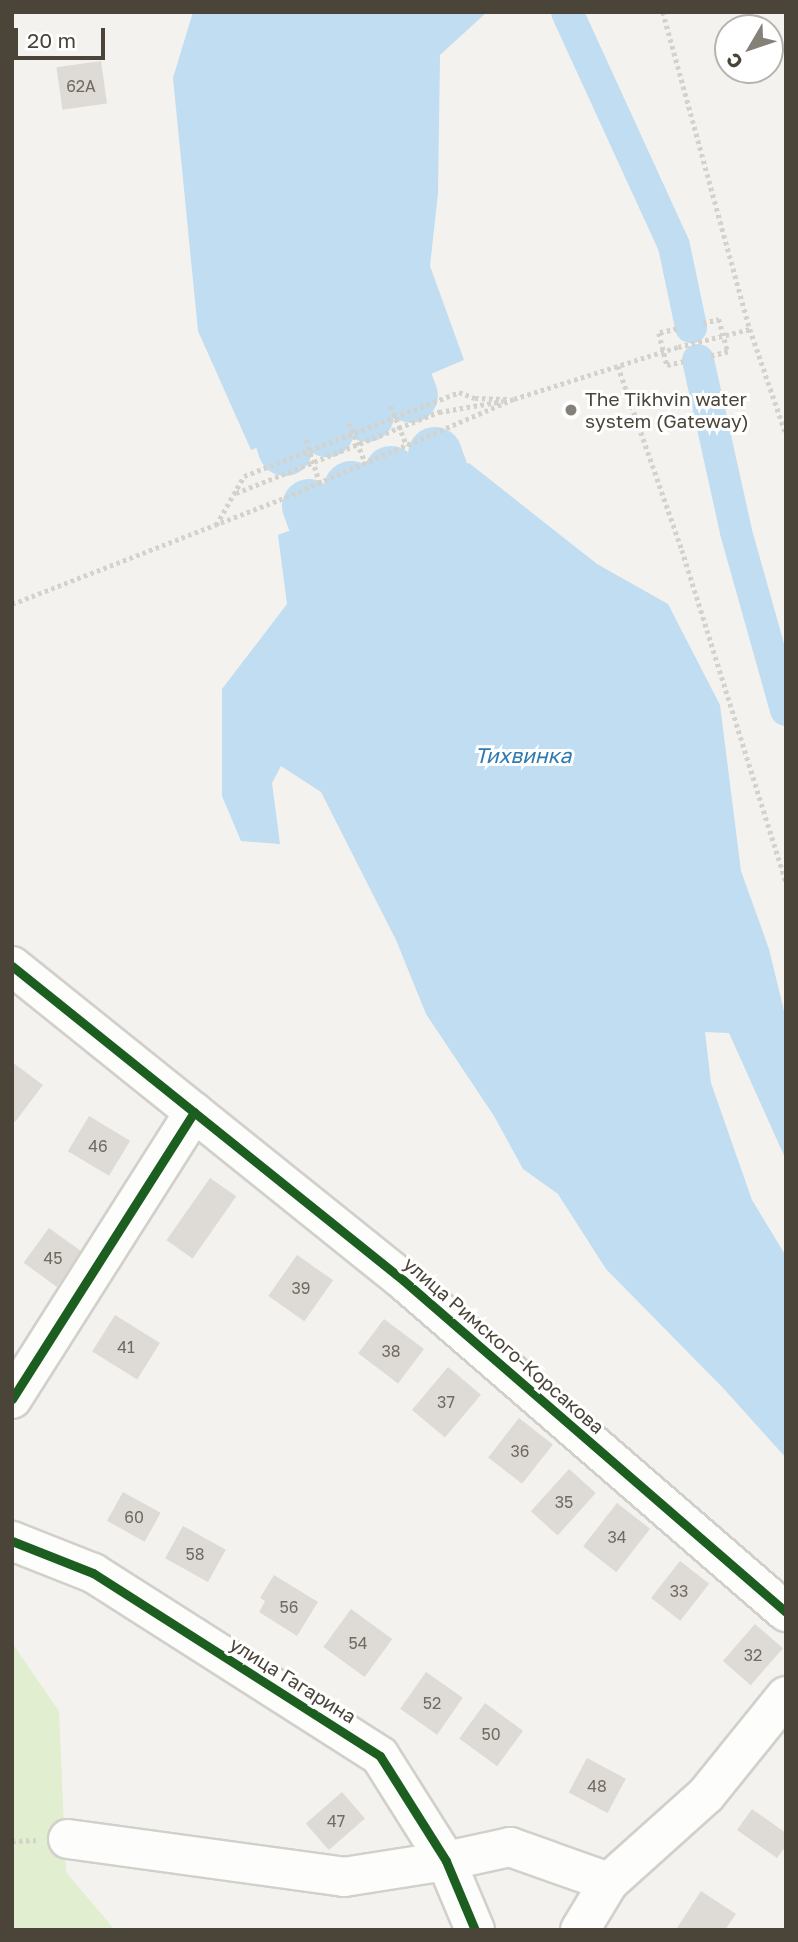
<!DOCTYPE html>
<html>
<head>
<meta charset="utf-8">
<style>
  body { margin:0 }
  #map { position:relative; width:798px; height:1942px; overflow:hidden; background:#f4f2ee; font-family:"Golos Text",sans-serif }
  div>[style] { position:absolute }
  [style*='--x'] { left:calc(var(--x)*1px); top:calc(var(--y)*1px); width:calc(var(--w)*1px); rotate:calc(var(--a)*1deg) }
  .green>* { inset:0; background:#e1eecf }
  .water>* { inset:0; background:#c0ddf1 }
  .canal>* { height:32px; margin:-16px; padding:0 16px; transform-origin:16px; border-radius:16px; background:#c0ddf1 }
  .river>* { height:54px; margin:-27px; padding:0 27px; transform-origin:27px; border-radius:27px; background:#c0ddf1 }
  .building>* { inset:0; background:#dedbd6; transform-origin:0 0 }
  .path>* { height:4.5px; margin-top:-2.25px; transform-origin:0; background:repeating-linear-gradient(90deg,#d3d2cc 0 3.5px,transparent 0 7px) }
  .roads { filter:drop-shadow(2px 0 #d2d0cb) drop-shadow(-2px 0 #d2d0cb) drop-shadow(0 2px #d2d0cb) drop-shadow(0 -2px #d2d0cb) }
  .minor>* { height:38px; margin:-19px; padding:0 19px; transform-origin:19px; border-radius:19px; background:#fdfdfc }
  .cycleway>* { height:9px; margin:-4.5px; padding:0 4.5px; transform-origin:4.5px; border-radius:4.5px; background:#1b5e20 }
  .dots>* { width:19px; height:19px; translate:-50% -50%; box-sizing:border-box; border:4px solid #fff; border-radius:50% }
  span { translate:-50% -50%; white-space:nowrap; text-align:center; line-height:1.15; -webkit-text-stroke:6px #fff; paint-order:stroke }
  .number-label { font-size:16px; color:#706a61 }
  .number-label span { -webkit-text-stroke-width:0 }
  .poi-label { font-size:19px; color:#4b4439 }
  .left { translate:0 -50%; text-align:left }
  .street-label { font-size:19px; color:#4b4439 }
  .water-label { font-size:21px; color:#2e7ab2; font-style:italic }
  .frame { position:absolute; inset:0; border:14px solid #4b4439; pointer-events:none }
  .north { position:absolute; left:714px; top:14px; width:70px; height:70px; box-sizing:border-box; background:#fff; border:2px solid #b7b4b0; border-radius:50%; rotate:231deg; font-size:19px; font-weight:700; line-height:28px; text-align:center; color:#4b4439 }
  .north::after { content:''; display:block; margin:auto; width:24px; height:32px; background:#868178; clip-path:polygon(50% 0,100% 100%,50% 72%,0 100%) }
  .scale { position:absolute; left:14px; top:28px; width:91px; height:32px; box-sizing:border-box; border:4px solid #4b4439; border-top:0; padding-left:9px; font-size:21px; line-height:24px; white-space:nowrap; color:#4b4439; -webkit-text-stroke:5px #fff; paint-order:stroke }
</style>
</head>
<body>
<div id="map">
  <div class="green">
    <i style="clip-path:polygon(12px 1643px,59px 1711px,66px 1872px,115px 1930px,12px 1930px)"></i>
  </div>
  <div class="water">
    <i style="clip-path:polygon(193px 12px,487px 12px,440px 55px,438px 193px,430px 266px,464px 360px,251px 450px,198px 331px,173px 78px)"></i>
    <i style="clip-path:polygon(469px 463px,597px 564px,668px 604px,720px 705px,741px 871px,769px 949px,786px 1019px,786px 1160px,729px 1033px,705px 1032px,711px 1083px,752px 1200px,786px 1256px,786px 1458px,724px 1389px,606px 1269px,558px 1194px,523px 1169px,494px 1116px,426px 1014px,396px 940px,321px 792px,281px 766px,272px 783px,280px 844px,241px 841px,222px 796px,222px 689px,287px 604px,278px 535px)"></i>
  </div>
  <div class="canal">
    <i style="--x:567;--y:12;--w:257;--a:65.4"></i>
    <i style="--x:674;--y:246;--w:83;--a:78.1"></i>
    <i style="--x:698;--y:360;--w:176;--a:77.5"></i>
    <i style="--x:736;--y:532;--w:185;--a:74.3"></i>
  </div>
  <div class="river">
    <i style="--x:381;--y:314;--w:87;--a:69.9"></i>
    <i style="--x:340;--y:331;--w:23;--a:85"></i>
    <i style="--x:342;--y:354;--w:66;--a:67.7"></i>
    <i style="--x:302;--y:352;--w:12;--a:104"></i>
    <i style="--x:299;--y:364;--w:72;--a:67"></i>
    <i style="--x:261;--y:366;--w:5;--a:101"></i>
    <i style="--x:260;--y:371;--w:82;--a:72.2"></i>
    <i style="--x:435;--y:454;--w:74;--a:70.3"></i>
    <i style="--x:460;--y:524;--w:19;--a:90"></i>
    <i style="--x:391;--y:473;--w:93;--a:67.3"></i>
    <i style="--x:351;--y:488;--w:72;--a:71.3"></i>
    <i style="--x:374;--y:556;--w:21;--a:43"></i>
    <i style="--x:309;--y:506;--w:69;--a:69.7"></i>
    <i style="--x:333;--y:571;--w:21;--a:28"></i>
  </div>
  <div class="building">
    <i style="left:101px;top:61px;width:43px;height:45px;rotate:82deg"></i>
    <i style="clip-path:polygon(12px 1062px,43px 1085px,15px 1122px,12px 1120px)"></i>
    <i style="left:89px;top:1116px;width:48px;height:41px;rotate:31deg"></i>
    <i style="left:210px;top:1178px;width:32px;height:76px;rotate:35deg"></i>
    <i style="left:49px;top:1228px;width:41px;height:43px;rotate:36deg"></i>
    <i style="left:297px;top:1255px;width:44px;height:50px;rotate:35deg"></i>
    <i style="left:115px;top:1315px;width:53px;height:43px;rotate:32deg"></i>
    <i style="left:384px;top:1319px;width:50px;height:43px;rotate:37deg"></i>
    <i style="left:448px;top:1367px;width:43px;height:56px;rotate:40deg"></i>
    <i style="left:519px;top:1418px;width:43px;height:50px;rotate:38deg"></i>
    <i style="left:569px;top:1469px;width:36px;height:57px;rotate:42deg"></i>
    <i style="left:123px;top:1492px;width:43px;height:33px;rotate:29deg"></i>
    <i style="left:617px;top:1503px;width:42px;height:55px;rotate:38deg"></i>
    <i style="left:183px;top:1526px;width:49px;height:37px;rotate:29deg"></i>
    <i style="left:680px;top:1561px;width:37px;height:47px;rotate:38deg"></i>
    <i style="clip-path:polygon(274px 1575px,318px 1602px,297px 1636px,259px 1612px,265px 1601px,260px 1598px)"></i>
    <i style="left:351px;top:1609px;width:51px;height:47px;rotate:36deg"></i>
    <i style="left:755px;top:1624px;width:37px;height:49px;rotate:41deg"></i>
    <i style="left:426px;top:1672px;width:45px;height:45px;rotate:35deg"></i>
    <i style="left:485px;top:1703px;width:47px;height:44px;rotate:36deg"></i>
    <i style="left:587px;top:1758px;width:44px;height:39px;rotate:28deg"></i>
    <i style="left:342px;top:1792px;width:35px;height:48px;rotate:49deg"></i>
    <i style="clip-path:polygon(752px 1809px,786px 1833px,786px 1846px,777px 1858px,737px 1830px)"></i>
    <i style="clip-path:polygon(701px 1891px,736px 1914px,725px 1930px,677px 1928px)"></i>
  </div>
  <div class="path">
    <i style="--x:663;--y:12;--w:329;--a:74.7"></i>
    <i style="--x:750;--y:329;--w:111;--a:71.1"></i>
    <i style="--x:703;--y:323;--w:16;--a:-14"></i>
    <i style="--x:719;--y:319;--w:34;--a:75"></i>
    <i style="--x:728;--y:352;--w:18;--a:167"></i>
    <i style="--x:677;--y:329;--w:18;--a:167"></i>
    <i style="--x:659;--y:333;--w:33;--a:76"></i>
    <i style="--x:667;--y:365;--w:17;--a:-13"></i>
    <i style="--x:618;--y:366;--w:195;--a:70.8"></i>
    <i style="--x:682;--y:550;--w:347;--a:72.6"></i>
    <i style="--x:391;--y:406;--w:43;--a:68.2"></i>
    <i style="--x:349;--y:423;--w:44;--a:67.5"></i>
    <i style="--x:306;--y:440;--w:45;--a:72"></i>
    <i style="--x:236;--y:493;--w:219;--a:-21.8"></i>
    <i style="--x:439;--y:412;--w:65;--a:-9.8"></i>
    <i style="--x:216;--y:525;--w:56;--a:-60.3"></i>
    <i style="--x:244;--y:476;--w:231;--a:-21.3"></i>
    <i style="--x:459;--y:392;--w:17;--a:21"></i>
    <i style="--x:475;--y:398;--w:37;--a:2"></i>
    <i style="--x:12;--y:604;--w:287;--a:-21.3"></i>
    <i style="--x:279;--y:500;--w:256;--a:-23.3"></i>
    <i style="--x:514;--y:399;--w:172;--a:-17.6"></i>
    <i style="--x:678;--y:347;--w:74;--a:-14"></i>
    <i style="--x:12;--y:1841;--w:24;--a:-2"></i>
  </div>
  <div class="roads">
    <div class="minor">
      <i style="--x:12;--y:966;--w:501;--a:38.77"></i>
      <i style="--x:403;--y:1280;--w:507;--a:40.92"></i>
      <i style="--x:12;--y:1399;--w:340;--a:-57.6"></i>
      <i style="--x:12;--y:1541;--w:87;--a:21.6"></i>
      <i style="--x:93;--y:1573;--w:340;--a:32.5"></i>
      <i style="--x:380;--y:1756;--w:124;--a:57.8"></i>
      <i style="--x:446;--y:1861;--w:75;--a:67.2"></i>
      <i style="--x:68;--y:1839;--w:279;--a:7.8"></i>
      <i style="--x:344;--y:1877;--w:103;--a:-8.9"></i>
      <i style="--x:446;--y:1861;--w:66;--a:-12.3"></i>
      <i style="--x:510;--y:1847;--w:105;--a:19.5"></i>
      <i style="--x:580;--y:1930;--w:56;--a:-58.9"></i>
      <i style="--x:609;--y:1882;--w:130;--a:-41.9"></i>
      <i style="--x:706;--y:1795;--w:127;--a:-51.1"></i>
    </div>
  </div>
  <div class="cycleway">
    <i style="--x:12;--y:966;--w:501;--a:38.77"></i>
    <i style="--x:403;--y:1280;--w:507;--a:40.92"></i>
    <i style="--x:12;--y:1399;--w:340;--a:-57.6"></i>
    <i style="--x:12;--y:1541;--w:87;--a:21.6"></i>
    <i style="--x:93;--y:1573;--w:340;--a:32.5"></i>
    <i style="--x:380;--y:1756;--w:124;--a:57.8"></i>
    <i style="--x:446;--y:1861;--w:75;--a:67.2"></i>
  </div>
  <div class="dots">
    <i style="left:571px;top:410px;background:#868178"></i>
  </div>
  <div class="number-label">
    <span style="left:81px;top:86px">62А</span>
    <span style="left:98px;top:1146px">46</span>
    <span style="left:53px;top:1258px">45</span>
    <span style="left:301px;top:1288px">39</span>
    <span style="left:126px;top:1347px">41</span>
    <span style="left:391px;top:1351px">38</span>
    <span style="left:446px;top:1402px">37</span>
    <span style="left:520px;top:1451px">36</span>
    <span style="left:564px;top:1502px">35</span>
    <span style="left:134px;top:1517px">60</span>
    <span style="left:617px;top:1537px">34</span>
    <span style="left:195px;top:1554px">58</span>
    <span style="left:679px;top:1591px">33</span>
    <span style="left:289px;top:1607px">56</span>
    <span style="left:358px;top:1643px">54</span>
    <span style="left:753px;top:1655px">32</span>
    <span style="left:432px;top:1703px">52</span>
    <span style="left:491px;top:1734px">50</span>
    <span style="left:597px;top:1786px">48</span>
    <span style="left:336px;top:1821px">47</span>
  </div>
  <div class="poi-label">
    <span class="left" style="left:585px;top:410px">The Tikhvin water<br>system (Gateway)</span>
  </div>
  <div class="street-label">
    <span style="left:504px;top:1345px;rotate:41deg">улица Римского-Корсакова</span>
    <span style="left:293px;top:1680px;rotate:32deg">улица Гагарина</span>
  </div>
  <div class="water-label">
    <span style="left:523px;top:755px">Тихвинка</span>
  </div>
  <div class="frame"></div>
  <div class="north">С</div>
  <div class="scale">20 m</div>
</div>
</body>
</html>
